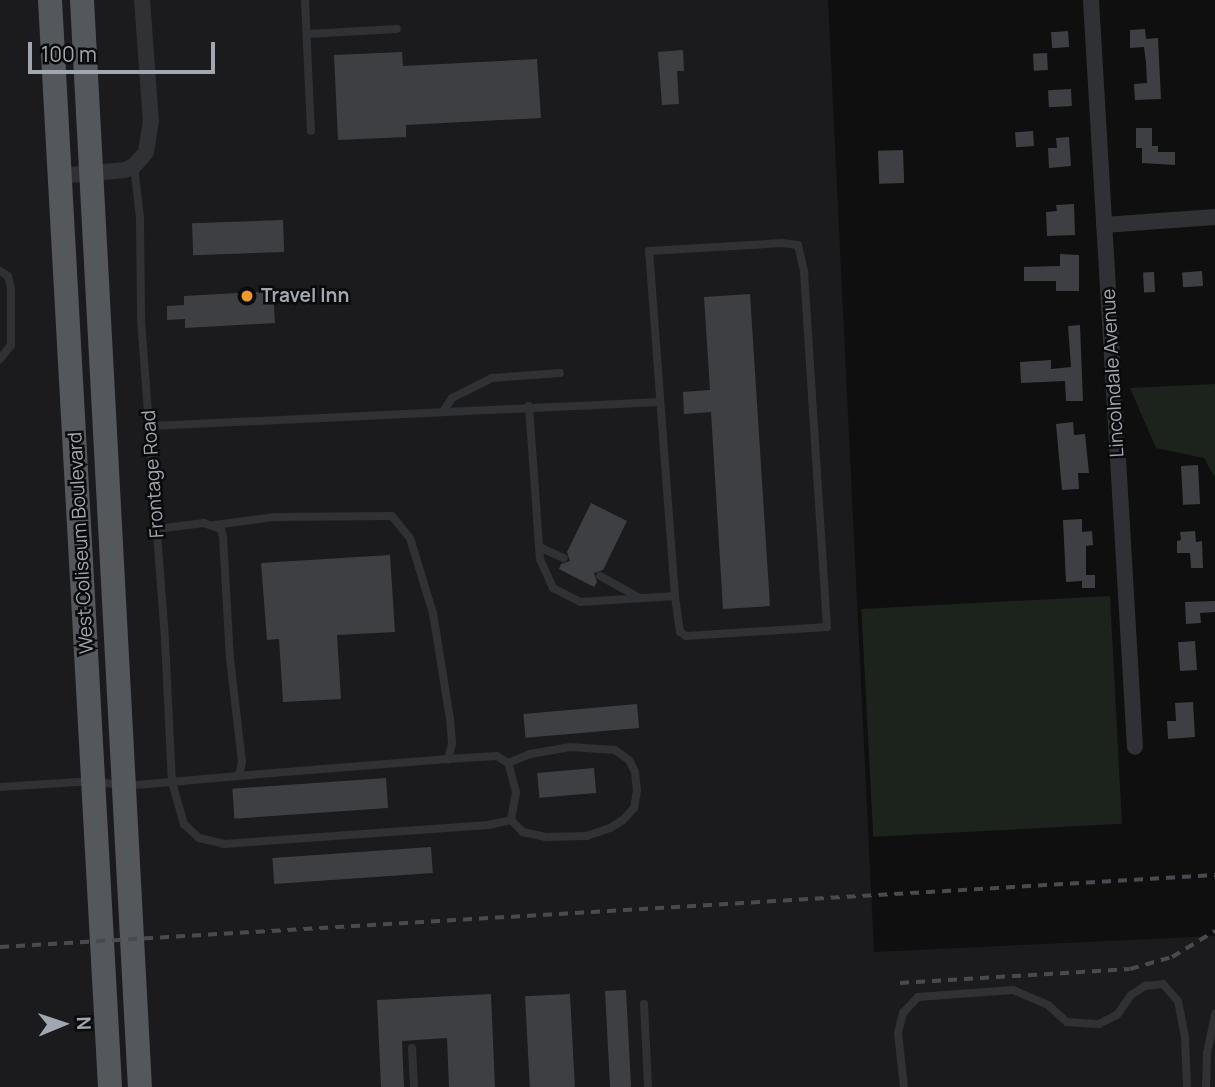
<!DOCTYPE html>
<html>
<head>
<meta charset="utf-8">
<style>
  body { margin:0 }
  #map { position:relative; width:1215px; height:1087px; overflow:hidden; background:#0f0f10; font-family:Manrope,sans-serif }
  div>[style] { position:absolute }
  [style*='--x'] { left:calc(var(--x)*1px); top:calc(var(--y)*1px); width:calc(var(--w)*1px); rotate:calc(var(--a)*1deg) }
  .built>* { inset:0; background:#1b1b1d }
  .green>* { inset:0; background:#1c231c; transform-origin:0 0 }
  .building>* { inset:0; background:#3e3f43; transform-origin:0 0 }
  .service>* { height:8px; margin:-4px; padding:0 4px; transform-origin:4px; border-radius:4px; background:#303135 }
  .minor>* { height:16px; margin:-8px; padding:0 8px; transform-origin:8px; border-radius:8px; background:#303135 }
  .trunk>* { height:24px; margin:-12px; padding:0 12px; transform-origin:12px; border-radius:12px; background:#54585d }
  .rail>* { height:3.5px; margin-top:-1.75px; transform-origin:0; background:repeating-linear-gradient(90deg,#474a4e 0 9px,transparent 0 16px) }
  .dots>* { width:19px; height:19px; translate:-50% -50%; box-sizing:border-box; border:4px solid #0a0a0b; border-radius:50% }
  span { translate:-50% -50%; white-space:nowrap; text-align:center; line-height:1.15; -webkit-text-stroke:5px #0a0a0b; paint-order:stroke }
  .poi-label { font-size:19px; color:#a1a7b1; font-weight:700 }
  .left { translate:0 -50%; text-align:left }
  .street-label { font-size:19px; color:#a1a7b1 }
  .north { position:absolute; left:28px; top:989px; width:70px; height:70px; -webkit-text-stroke:5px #0a0a0b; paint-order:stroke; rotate:88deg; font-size:19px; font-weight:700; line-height:28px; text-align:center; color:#a1a7b1 }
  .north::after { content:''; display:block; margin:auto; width:24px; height:32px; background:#a1a7b1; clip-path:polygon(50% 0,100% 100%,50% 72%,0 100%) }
  .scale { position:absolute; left:28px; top:42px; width:187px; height:32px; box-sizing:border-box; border:4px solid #a1a7b1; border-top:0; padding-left:9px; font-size:21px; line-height:24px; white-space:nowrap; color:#a1a7b1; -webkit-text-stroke:5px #0a0a0b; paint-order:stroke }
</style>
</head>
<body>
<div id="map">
  <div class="built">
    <i style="clip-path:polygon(0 0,828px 0,874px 952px,1215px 936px,1215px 1087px,0 1087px)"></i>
  </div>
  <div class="green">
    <i style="clip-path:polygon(1215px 384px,1215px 478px,1204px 458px,1156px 448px,1130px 388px)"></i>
    <i style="left:1110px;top:596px;width:228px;height:249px;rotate:87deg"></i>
  </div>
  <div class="building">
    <i style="clip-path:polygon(1145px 29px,1146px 39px,1158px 38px,1161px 99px,1135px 100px,1134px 84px,1147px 83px,1146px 62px,1144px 47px,1130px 48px,1130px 30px)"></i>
    <i style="left:1068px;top:31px;width:16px;height:17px;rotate:86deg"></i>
    <i style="clip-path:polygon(683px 50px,684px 71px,677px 71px,679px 104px,662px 105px,658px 52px)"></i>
    <i style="clip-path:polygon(402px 52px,403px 66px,537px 59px,541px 118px,406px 125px,406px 137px,338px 140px,334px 55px)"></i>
    <i style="left:1047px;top:53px;width:17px;height:14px;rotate:87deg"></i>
    <i style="left:1071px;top:89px;width:17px;height:23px;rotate:87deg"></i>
    <i style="clip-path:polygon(1136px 128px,1152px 128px,1152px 146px,1158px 146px,1158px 152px,1175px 152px,1175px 165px,1142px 163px,1142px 148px,1136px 148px)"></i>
    <i style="left:1033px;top:131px;width:15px;height:18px;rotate:86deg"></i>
    <i style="clip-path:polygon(1069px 137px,1071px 166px,1049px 168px,1048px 148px,1057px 148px,1056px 138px)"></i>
    <i style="left:903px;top:150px;width:33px;height:25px;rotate:88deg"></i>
    <i style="clip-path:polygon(1074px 204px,1075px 235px,1047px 236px,1046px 212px,1057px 211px,1056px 205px)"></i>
    <i style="left:283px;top:220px;width:32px;height:91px;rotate:88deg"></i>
    <i style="clip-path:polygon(1060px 254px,1079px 255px,1079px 291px,1056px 291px,1056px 281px,1024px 281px,1024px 267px,1060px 266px)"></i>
    <i style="left:1202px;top:271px;width:15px;height:20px;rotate:86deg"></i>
    <i style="left:1154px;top:272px;width:20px;height:11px;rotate:87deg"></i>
    <i style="clip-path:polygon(273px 291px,275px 323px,185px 328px,185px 319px,167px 320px,167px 306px,184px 305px,184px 296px)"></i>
    <i style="clip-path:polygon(750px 294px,770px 606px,723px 609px,711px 412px,684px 414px,683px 392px,710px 390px,704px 297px)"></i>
    <i style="clip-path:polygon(1080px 325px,1083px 401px,1066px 401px,1065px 381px,1021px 383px,1020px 362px,1051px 360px,1051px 369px,1071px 367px,1068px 326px)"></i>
    <i style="clip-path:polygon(1073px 422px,1074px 435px,1085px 434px,1089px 473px,1078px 473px,1079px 489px,1062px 490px,1056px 424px)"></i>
    <i style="left:1198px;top:465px;width:39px;height:17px;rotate:87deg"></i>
    <i style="clip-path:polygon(591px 503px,627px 521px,603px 570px,594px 573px,597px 582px,594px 587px,559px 569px,561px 564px,570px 561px,567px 552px)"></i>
    <i style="clip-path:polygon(1082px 519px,1082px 532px,1092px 531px,1093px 545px,1086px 546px,1086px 575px,1095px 575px,1095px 588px,1082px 588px,1082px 581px,1066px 582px,1063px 520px)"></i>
    <i style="clip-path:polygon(1195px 531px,1196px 542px,1202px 541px,1203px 568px,1191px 568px,1190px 553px,1177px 553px,1177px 541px,1181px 540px,1180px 532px)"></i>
    <i style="clip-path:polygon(390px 555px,395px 632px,337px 635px,341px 699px,283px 702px,279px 639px,267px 640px,261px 563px)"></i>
    <i style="clip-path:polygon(1215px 601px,1215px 612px,1200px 613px,1201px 623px,1186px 624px,1185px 602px)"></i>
    <i style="left:1195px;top:641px;width:29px;height:17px;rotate:86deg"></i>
    <i style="clip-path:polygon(1193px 702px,1195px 737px,1168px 739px,1167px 721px,1176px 721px,1175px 703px)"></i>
    <i style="left:637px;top:704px;width:24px;height:114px;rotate:85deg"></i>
    <i style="left:594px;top:768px;width:25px;height:57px;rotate:85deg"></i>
    <i style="left:386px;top:778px;width:30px;height:154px;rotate:86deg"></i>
    <i style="left:431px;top:847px;width:26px;height:159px;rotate:86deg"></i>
    <i style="left:626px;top:990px;width:97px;height:21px;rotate:87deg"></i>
    <i style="clip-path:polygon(491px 994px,495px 1087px,449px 1087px,447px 1038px,402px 1041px,404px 1087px,381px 1087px,377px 1000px)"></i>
    <i style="left:570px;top:994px;width:93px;height:45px;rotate:87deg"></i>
  </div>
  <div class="service">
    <i style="--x:305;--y:0;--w:131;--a:87.4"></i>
    <i style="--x:307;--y:34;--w:90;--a:-3.2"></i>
    <i style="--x:134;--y:166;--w:52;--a:83.4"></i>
    <i style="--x:140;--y:218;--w:102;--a:89.4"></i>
    <i style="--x:141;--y:320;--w:321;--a:85.7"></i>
    <i style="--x:165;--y:640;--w:142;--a:87.2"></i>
    <i style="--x:172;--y:782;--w:44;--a:74.1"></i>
    <i style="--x:184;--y:824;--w:21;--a:43"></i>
    <i style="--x:199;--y:838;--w:26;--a:13"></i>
    <i style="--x:224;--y:844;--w:265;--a:-4.1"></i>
    <i style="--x:488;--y:825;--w:24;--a:-12"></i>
    <i style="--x:511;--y:820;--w:28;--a:-80"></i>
    <i style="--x:516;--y:792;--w:30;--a:-105"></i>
    <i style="--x:508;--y:763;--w:13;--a:-148"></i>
    <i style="--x:497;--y:756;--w:49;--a:176.5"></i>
    <i style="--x:782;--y:243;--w:16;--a:7"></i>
    <i style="--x:798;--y:245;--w:28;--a:77"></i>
    <i style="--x:804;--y:272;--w:356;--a:86.3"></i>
    <i style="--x:827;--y:627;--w:141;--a:176.3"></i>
    <i style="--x:686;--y:636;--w:7;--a:-146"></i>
    <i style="--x:680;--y:632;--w:36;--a:-98"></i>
    <i style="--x:675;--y:596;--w:346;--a:-94.3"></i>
    <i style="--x:649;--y:251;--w:133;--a:-3.4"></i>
    <i style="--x:0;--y:271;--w:9;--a:32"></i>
    <i style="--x:8;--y:276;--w:12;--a:76"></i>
    <i style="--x:11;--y:288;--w:57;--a:90"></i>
    <i style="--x:11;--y:345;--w:18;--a:128"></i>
    <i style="--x:529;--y:406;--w:153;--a:85.9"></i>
    <i style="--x:540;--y:559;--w:32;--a:66"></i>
    <i style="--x:553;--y:588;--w:30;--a:27"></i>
    <i style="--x:580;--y:602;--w:95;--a:-3.6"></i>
    <i style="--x:444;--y:410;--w:14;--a:-56"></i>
    <i style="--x:452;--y:398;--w:45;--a:-26.6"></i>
    <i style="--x:492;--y:378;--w:68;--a:-4.2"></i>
    <i style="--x:151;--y:426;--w:509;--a:-2.7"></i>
    <i style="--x:214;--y:525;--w:62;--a:-7.5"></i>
    <i style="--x:275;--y:517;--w:117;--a:-0.5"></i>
    <i style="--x:392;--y:516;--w:28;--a:51"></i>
    <i style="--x:410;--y:538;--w:78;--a:73"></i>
    <i style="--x:433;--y:613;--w:107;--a:80.9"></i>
    <i style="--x:450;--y:719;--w:25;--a:85"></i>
    <i style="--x:452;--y:744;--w:16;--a:105"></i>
    <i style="--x:448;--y:759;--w:212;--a:175.4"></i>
    <i style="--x:539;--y:547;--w:27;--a:24"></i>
    <i style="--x:600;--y:576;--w:46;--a:28.8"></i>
    <i style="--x:508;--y:763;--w:24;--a:-22"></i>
    <i style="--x:530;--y:754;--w:41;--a:-9.9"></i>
    <i style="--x:570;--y:747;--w:45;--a:3.8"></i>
    <i style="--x:615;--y:750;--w:17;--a:36"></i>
    <i style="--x:629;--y:760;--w:13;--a:63"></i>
    <i style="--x:635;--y:772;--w:18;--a:84"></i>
    <i style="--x:637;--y:790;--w:18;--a:99"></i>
    <i style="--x:634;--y:808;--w:16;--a:133"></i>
    <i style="--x:623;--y:820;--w:15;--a:148"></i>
    <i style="--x:610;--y:828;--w:24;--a:161"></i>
    <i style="--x:587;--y:836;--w:41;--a:178.6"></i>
    <i style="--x:546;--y:837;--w:24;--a:-168"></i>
    <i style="--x:523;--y:832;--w:17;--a:-135"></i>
    <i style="--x:0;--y:787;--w:93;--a:-3.7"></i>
    <i style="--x:93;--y:781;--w:32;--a:9"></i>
    <i style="--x:125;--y:786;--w:114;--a:-5"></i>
    <i style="--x:239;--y:776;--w:14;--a:-78"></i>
    <i style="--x:242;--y:762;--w:104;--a:-96.6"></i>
    <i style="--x:230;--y:659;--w:122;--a:-93.3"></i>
    <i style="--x:223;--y:537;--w:8;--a:-104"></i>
    <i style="--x:221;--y:529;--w:18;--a:-161"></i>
    <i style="--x:204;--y:523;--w:48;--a:172.9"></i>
    <i style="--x:644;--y:1004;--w:83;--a:87.2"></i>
    <i style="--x:412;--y:1048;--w:39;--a:87"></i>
    <i style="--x:904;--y:1087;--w:54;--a:-96.3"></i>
    <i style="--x:898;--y:1033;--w:21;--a:-76"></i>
    <i style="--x:903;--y:1013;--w:22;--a:-47"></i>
    <i style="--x:918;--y:997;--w:95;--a:-4.2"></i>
    <i style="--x:1013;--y:990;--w:38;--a:23"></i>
    <i style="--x:1048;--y:1005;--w:25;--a:42"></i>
    <i style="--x:1067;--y:1022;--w:32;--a:4"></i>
    <i style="--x:1099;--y:1024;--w:20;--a:-27"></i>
    <i style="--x:1117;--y:1015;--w:24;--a:-55"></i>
    <i style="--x:1131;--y:995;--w:17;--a:-33"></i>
    <i style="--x:1145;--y:986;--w:18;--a:-6"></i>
    <i style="--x:1163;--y:984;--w:23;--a:49"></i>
    <i style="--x:1178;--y:1001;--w:38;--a:79"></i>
    <i style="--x:1185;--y:1038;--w:49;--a:87.7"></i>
    <i style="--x:1206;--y:1087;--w:34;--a:-88"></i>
    <i style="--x:1207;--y:1053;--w:40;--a:-78"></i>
  </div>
  <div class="minor">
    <i style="--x:1091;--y:0;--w:748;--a:86.63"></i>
    <i style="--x:59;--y:176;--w:66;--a:-5.2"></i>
    <i style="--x:125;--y:170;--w:10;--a:-24"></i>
    <i style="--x:134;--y:166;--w:18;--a:-49"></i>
    <i style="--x:146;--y:152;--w:30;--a:-81"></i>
    <i style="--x:151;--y:122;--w:122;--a:-94.2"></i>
    <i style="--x:1104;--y:225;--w:111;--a:-4.1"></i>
  </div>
  <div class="trunk">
    <i style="--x:50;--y:0;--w:1089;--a:86.84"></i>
    <i style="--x:82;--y:0;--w:1089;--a:86.95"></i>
  </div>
  <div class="rail">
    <i style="--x:0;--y:947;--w:1217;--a:-3.39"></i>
    <i style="--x:900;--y:983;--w:230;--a:-3.5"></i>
    <i style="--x:1130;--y:969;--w:44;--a:-15.9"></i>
    <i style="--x:1172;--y:957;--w:50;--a:-31.2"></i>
  </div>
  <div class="dots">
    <i style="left:247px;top:296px;background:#e9992e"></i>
  </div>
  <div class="poi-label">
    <span class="left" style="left:261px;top:296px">Travel Inn</span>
  </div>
  <div class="street-label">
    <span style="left:1113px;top:373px;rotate:-93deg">Lincolndale Avenue</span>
    <span style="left:153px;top:474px;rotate:-94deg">Frontage Road</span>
    <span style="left:81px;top:543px;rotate:-93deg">West Coliseum Boulevard</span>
  </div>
  <div class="north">N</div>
  <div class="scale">100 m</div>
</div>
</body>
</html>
